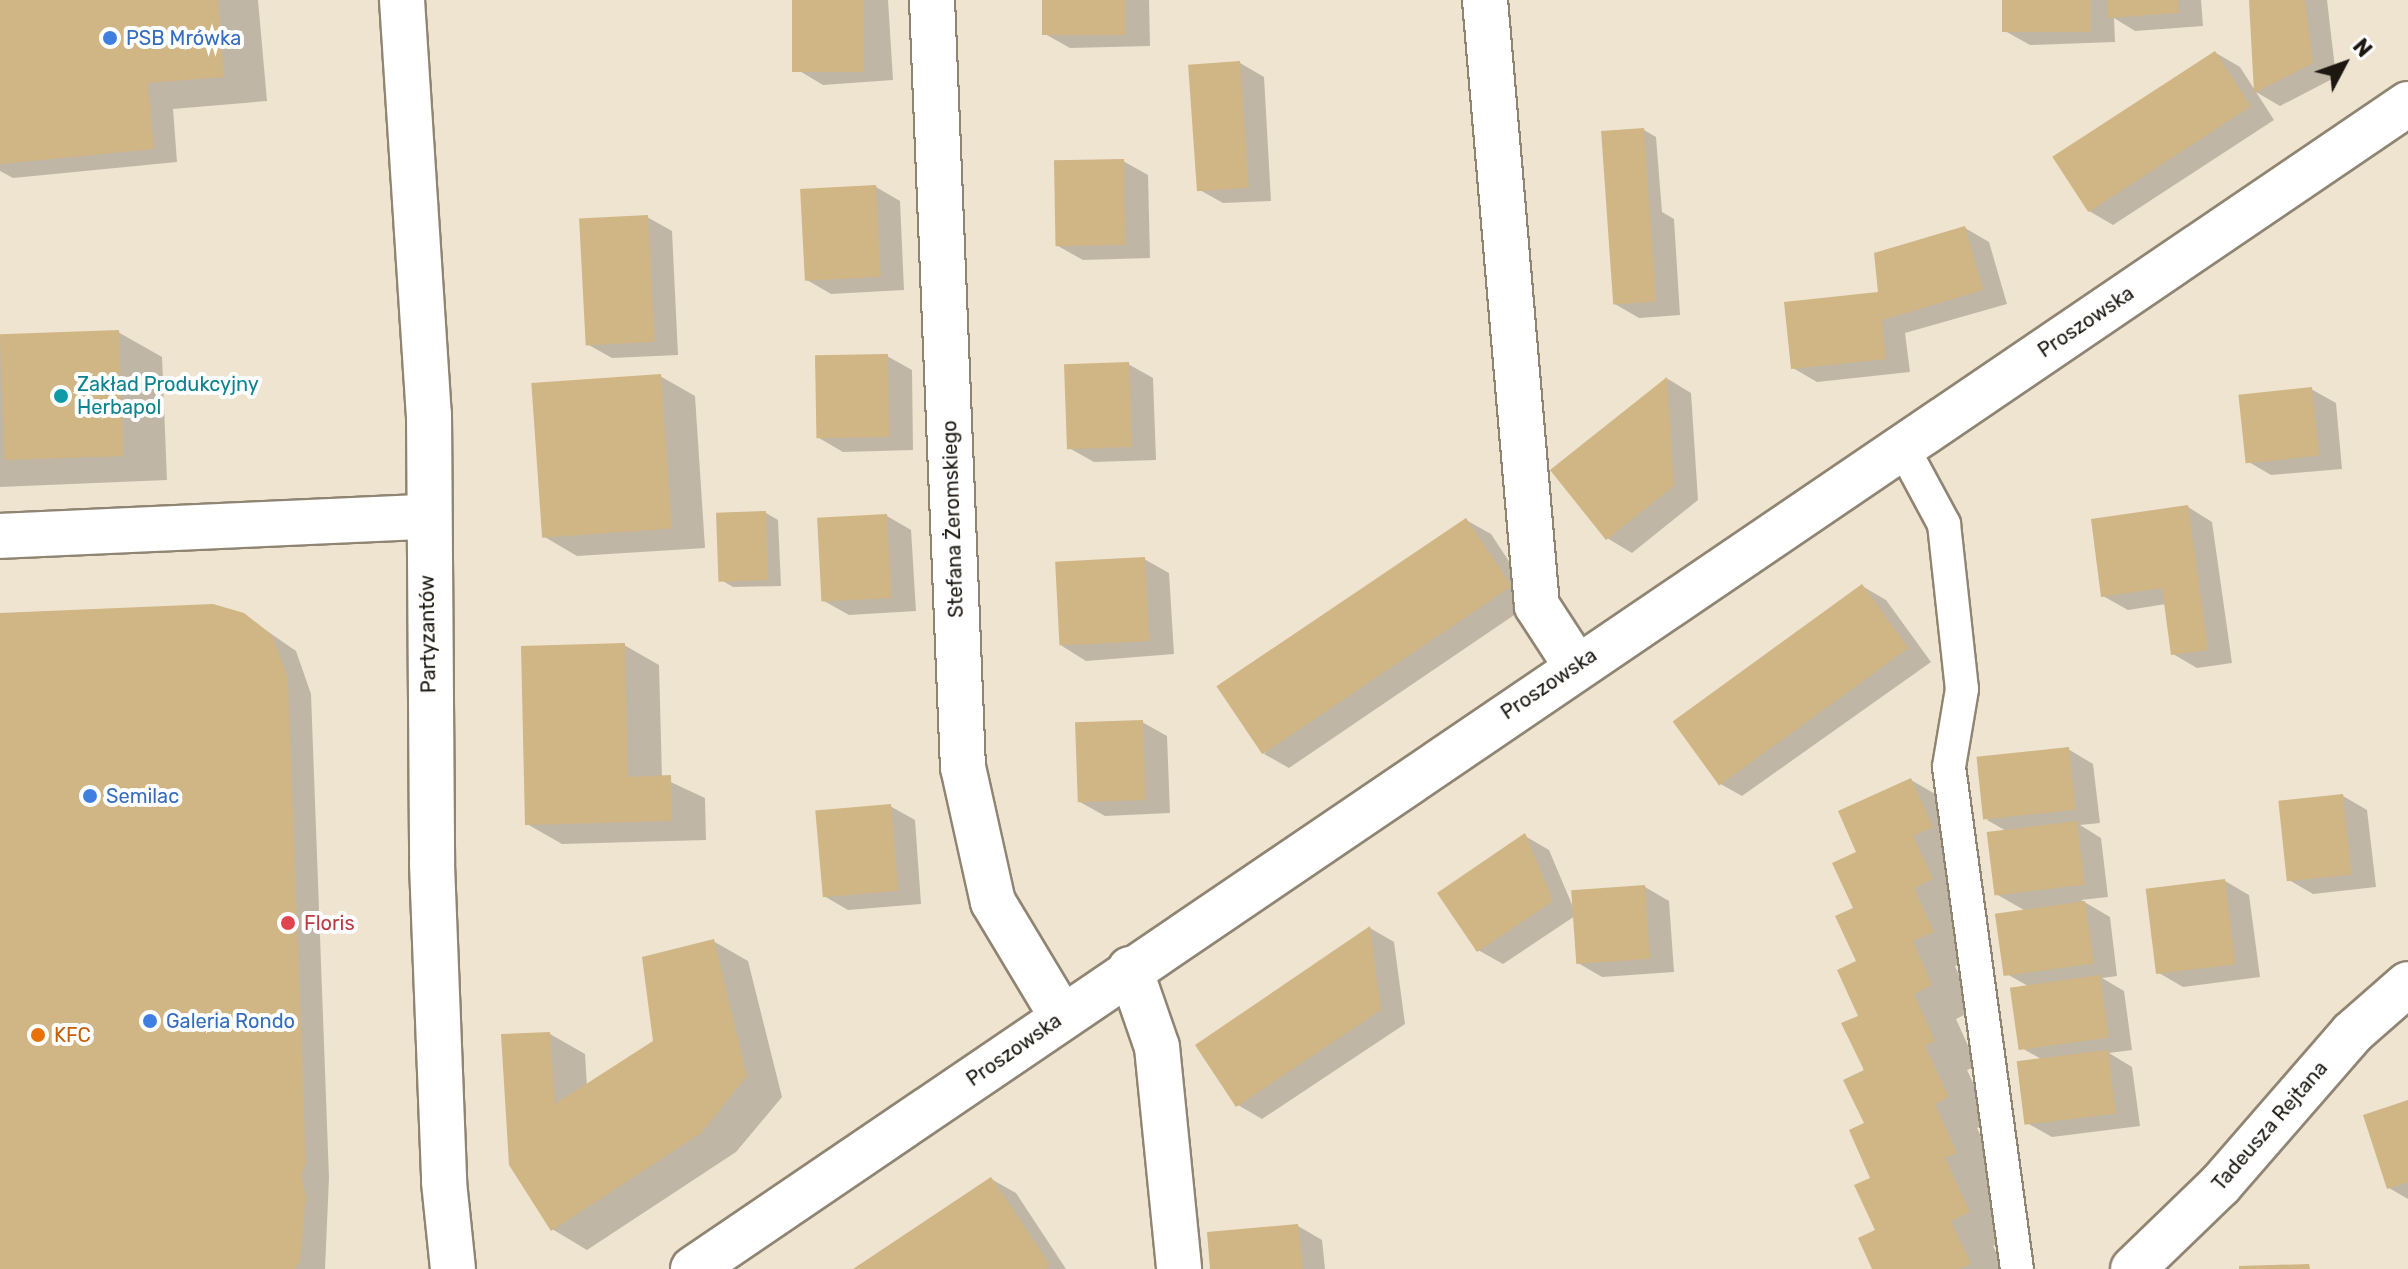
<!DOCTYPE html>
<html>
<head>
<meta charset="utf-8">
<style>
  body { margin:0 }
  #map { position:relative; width:2408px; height:1269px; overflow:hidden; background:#efe4d0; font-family:Rubik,sans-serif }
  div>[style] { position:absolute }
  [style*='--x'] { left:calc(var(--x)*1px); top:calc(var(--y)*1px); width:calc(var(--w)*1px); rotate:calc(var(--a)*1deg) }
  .shadow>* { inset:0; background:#0003 }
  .building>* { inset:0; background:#d0b585; transform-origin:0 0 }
  .roads { filter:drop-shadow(2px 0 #908573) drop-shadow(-2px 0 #908573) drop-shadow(0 2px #908573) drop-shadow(0 -2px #908573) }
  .service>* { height:32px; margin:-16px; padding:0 16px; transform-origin:16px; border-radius:16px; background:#fff }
  .minor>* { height:44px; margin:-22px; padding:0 22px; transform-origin:22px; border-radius:22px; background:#fff }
  .secondary>* { height:44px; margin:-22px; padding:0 22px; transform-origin:22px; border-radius:22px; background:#fff }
  .dots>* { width:22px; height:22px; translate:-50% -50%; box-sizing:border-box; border:4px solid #fff; border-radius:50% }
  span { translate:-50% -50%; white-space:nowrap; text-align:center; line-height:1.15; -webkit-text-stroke:8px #fff; paint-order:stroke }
  .shop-label { font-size:20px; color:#366cbe }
  .left { translate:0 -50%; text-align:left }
  .street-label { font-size:20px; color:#1c1811 }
  .culture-label { font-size:20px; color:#0d838f }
  .health-label { font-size:20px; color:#be3a42 }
  .food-label { font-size:20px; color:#c56008 }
  .north { position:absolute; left:2304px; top:24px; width:80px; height:80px; -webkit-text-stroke:6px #fff; paint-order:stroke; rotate:49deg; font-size:22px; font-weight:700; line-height:32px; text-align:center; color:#1c1811 }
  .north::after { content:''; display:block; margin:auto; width:28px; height:36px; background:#1c1811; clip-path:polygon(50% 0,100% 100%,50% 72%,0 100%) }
</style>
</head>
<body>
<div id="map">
  <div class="shadow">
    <i style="clip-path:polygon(0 0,258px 0,267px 101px,173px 109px,177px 162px,13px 178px,0 171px)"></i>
    <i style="clip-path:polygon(794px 0,888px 0,893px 80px,823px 85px,798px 70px)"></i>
    <i style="clip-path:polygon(1044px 0,1149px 0,1150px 46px,1070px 48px,1045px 34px)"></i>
    <i style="clip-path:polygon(2004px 0,2201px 0,2203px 26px,2135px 31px,2114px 18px,2115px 42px,2030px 45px,2005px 31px)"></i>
    <i style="clip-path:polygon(2251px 0,2327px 0,2336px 77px,2280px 106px,2256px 92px)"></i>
    <i style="clip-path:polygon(2216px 53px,2240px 67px,2274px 120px,2113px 225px,2089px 211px)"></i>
    <i style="clip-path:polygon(1240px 63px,1264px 77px,1271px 201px,1223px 203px,1198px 189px)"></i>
    <i style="clip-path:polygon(1644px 130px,1656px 137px,1662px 212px,1674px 219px,1680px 315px,1639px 318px,1615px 304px)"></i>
    <i style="clip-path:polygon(1123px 161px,1148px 175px,1150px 258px,1083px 260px,1058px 246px)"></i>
    <i style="clip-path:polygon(876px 187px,900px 201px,904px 290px,831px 294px,807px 280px)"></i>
    <i style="clip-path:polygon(647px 217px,672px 231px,678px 355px,612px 358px,587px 344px)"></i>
    <i style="clip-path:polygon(1965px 228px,1989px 242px,2007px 304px,1905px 333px,1910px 372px,1817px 382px,1793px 368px)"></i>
    <i style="clip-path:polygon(118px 332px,162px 357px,167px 480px,0 487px,0 337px)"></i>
    <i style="clip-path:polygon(887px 356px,912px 370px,913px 450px,843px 452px,819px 438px)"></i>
    <i style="clip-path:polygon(1128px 364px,1153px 378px,1156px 460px,1094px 462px,1069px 448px)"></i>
    <i style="clip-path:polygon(660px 376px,695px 396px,705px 548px,577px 556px,543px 536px)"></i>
    <i style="clip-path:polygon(1668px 379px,1691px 393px,1698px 500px,1632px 553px,1607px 538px,1553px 470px)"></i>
    <i style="clip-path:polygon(2311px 389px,2336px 403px,2342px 469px,2271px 475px,2247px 461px)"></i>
    <i style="clip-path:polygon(2188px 507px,2212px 522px,2232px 663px,2197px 668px,2173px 654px,2166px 604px,2128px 610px,2103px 596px)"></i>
    <i style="clip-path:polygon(766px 513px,778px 520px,781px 586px,733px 587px,721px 580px)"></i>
    <i style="clip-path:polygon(887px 516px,911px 530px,916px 611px,849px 615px,824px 601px)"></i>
    <i style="clip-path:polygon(1466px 520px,1491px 534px,1535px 601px,1289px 768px,1264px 754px)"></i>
    <i style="clip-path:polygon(1144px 559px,1169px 573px,1174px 654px,1086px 661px,1062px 646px)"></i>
    <i style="clip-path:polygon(1862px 586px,1886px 600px,1931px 662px,1742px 796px,1717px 782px)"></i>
    <i style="clip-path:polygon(0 615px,244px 615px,296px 651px,311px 694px,329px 1178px,325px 1269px,0 1269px)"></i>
    <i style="clip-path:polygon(624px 645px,659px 665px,662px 778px,705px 798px,706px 840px,562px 844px,527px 824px)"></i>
    <i style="clip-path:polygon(1142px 722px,1167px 736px,1170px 813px,1105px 816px,1080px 802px)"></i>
    <i style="clip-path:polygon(2068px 749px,2093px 764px,2100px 823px,2080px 825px,2101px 838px,2108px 897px,2081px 900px,2110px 917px,2117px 976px,2102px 978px,2124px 991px,2132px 1050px,2109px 1053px,2132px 1067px,2140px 1126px,2052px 1137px,2027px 1123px,2043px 1060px,2020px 1047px,2028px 986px,2005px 973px,2024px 910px,1996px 894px,2008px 832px,1987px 820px)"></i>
    <i style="clip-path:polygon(1911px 780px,1954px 805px,1976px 956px,1955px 966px,1974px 1010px,1956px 1019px,1977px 1066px,1967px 1070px,1991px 1122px,1977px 1128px,1999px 1178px,1987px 1183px,2012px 1237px,1993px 1246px,2004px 1269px,1875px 1269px,1878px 1231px,1866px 1124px,1856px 909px,1859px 853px)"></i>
    <i style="clip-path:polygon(2343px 796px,2367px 810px,2376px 887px,2313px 894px,2289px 880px)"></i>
    <i style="clip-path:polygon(890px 806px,915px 820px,921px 904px,848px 910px,824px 896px)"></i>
    <i style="clip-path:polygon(1525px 836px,1549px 850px,1573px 907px,1645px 887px,1669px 901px,1674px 972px,1602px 977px,1578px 963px,1575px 916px,1503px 964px,1478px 950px)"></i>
    <i style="clip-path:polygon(2225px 881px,2249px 895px,2260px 977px,2183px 987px,2159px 973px)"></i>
    <i style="clip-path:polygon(1370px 928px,1394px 942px,1405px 1024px,1262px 1119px,1238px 1105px,1197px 1045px)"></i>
    <i style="clip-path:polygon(713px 941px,748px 961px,782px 1097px,736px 1152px,587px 1250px,552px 1229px,550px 1034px,585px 1054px,587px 1086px,655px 1042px)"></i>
    <i style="clip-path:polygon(2408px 1103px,2408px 1199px,2389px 1188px)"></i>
    <i style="clip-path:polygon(991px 1179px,1016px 1193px,1066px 1269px,856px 1269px)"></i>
    <i style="clip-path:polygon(1298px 1226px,1322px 1240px,1325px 1269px,1212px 1269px)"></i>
  </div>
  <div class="building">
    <i style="clip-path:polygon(0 0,218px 0,224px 77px,148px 83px,154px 149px,0 164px)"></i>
    <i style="left:792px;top:0;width:72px;height:72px"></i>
    <i style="left:1042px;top:0;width:83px;height:35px"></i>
    <i style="left:2002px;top:0;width:88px;height:32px"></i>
    <i style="clip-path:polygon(2107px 0,2178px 0,2179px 13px,2108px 18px)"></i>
    <i style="clip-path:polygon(2249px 0,2305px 0,2313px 63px,2254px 93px)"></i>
    <i style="left:2215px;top:51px;width:66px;height:194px;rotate:57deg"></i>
    <i style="left:1240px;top:61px;width:127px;height:52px;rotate:86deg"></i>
    <i style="left:1644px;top:128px;width:174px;height:43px;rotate:86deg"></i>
    <i style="left:1124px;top:159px;width:86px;height:70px;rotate:89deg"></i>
    <i style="left:876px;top:185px;width:92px;height:76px;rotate:87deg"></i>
    <i style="left:648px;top:215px;width:127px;height:69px;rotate:87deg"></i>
    <i style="clip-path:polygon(1965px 226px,1983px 290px,1882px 320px,1886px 359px,1791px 369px,1784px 302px,1878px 292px,1874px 253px)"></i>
    <i style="left:119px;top:330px;width:126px;height:119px;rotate:88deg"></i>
    <i style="left:888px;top:354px;width:83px;height:73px;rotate:89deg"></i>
    <i style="left:1129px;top:362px;width:85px;height:65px;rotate:88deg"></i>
    <i style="left:661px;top:374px;width:155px;height:130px;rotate:86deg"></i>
    <i style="clip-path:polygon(1667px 377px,1674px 486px,1606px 540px,1550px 470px)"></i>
    <i style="left:2312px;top:387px;width:69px;height:74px;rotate:84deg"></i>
    <i style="clip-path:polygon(2188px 505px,2208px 650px,2171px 655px,2162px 588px,2101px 597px,2091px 519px)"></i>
    <i style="left:766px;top:511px;width:69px;height:50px;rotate:88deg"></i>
    <i style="left:887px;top:514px;width:84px;height:70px;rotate:87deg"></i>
    <i style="left:1466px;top:518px;width:82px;height:301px;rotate:56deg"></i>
    <i style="left:1145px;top:557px;width:84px;height:90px;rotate:87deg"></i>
    <i style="left:1862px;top:584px;width:79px;height:234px;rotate:54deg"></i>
    <i style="clip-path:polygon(213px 604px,244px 613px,272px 635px,288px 678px,306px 1164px,301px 1175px,306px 1197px,300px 1261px,295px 1269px,0 1269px,0 613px)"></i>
    <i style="clip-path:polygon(625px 643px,628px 777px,671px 775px,672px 821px,525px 825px,521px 646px)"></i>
    <i style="left:1143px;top:720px;width:80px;height:68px;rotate:88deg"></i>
    <i style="left:2069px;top:747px;width:63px;height:93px;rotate:84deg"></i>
    <i style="clip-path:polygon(1911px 778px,1933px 827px,1913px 836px,1933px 879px,1914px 888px,1934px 932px,1913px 941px,1932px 985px,1914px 994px,1935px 1041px,1925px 1046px,1949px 1097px,1935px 1104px,1957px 1153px,1945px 1158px,1970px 1212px,1951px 1221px,1971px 1264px,1959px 1269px,1872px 1269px,1858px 1238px,1875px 1230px,1854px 1185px,1870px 1178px,1849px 1130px,1864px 1123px,1843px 1080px,1864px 1070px,1841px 1023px,1858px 1016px,1837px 970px,1856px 961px,1835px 916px,1853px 908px,1832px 863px,1856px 852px,1838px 811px)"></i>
    <i style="left:2343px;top:794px;width:81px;height:65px;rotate:84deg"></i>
    <i style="left:891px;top:804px;width:87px;height:76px;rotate:85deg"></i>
    <i style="left:2077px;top:821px;width:64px;height:91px;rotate:83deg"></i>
    <i style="clip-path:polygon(1525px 833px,1553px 901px,1477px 952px,1437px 893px)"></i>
    <i style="left:2225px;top:879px;width:86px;height:80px;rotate:83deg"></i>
    <i style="left:1645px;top:885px;width:74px;height:74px;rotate:86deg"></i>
    <i style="left:2085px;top:901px;width:63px;height:91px;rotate:82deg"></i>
    <i style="clip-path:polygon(1370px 926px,1381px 1010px,1236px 1107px,1195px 1045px)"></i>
    <i style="clip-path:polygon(714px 939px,747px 1076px,701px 1133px,551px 1231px,509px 1165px,501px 1034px,550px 1032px,555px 1104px,653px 1041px,642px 957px)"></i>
    <i style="left:2100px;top:975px;width:63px;height:91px;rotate:82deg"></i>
    <i style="left:2108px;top:1050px;width:64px;height:92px;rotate:83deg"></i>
    <i style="clip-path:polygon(2408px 1100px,2408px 1182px,2387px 1189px,2363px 1115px)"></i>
    <i style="clip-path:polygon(991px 1177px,1050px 1265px,1045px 1269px,853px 1269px)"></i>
    <i style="clip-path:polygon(1298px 1224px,1303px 1269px,1210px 1269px,1207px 1232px)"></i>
    <i style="clip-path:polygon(2309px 1264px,2310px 1269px,2239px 1269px,2239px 1266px)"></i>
  </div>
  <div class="roads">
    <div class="service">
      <i style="--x:1902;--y:446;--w:89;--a:61.7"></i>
      <i style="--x:1944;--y:524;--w:166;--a:83.8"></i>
      <i style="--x:1962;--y:689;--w:79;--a:99.5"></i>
      <i style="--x:1949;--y:767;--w:507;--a:82.29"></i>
    </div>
    <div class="minor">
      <i style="--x:402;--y:0;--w:415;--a:86.3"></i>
      <i style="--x:429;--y:414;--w:450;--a:89.6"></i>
      <i style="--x:432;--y:864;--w:318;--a:87.8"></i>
      <i style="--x:444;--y:1182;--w:87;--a:84.1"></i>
      <i style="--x:932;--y:0;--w:768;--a:87.69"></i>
      <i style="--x:963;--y:767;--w:138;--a:77.5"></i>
      <i style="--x:993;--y:902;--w:134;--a:59"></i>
      <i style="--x:1485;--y:0;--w:608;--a:85.1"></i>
      <i style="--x:1537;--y:606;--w:72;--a:57"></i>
      <i style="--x:0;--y:536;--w:426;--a:-2.6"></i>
      <i style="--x:1130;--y:969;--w:83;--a:70.9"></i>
      <i style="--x:1157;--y:1047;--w:223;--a:84.3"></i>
      <i style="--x:2133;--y:1269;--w:121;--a:-44"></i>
      <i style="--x:2220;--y:1185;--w:201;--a:-49"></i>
      <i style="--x:2352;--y:1033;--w:74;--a:-41.2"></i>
    </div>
    <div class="secondary">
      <i style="--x:693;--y:1269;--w:2073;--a:-34.19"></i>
    </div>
  </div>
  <div class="dots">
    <i style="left:110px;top:38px;background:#3f7fe0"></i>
    <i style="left:61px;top:396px;background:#0f9aa8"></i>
    <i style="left:90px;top:796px;background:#3f7fe0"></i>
    <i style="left:288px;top:923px;background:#e0444e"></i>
    <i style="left:150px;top:1021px;background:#3f7fe0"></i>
    <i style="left:38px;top:1035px;background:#e8710a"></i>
  </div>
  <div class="shop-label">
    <span class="left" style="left:126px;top:38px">PSB Mrówka</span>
    <span class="left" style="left:106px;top:796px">Semilac</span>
    <span class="left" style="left:166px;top:1021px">Galeria Rondo</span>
  </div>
  <div class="street-label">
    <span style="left:2086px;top:322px;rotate:-34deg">Proszowska</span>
    <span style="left:953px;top:519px;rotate:-92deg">Stefana Żeromskiego</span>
    <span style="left:428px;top:634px;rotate:-91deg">Partyzantów</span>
    <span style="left:1549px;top:684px;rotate:-34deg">Proszowska</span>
    <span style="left:1014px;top:1050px;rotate:-35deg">Proszowska</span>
    <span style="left:2270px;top:1126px;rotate:-49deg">Tadeusza Rejtana</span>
  </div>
  <div class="culture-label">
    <span class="left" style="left:77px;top:396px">Zakład Produkcyjny<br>Herbapol</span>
  </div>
  <div class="health-label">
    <span class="left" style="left:304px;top:923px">Floris</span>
  </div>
  <div class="food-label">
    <span class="left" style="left:54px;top:1035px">KFC</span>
  </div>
  <div class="north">N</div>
</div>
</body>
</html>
